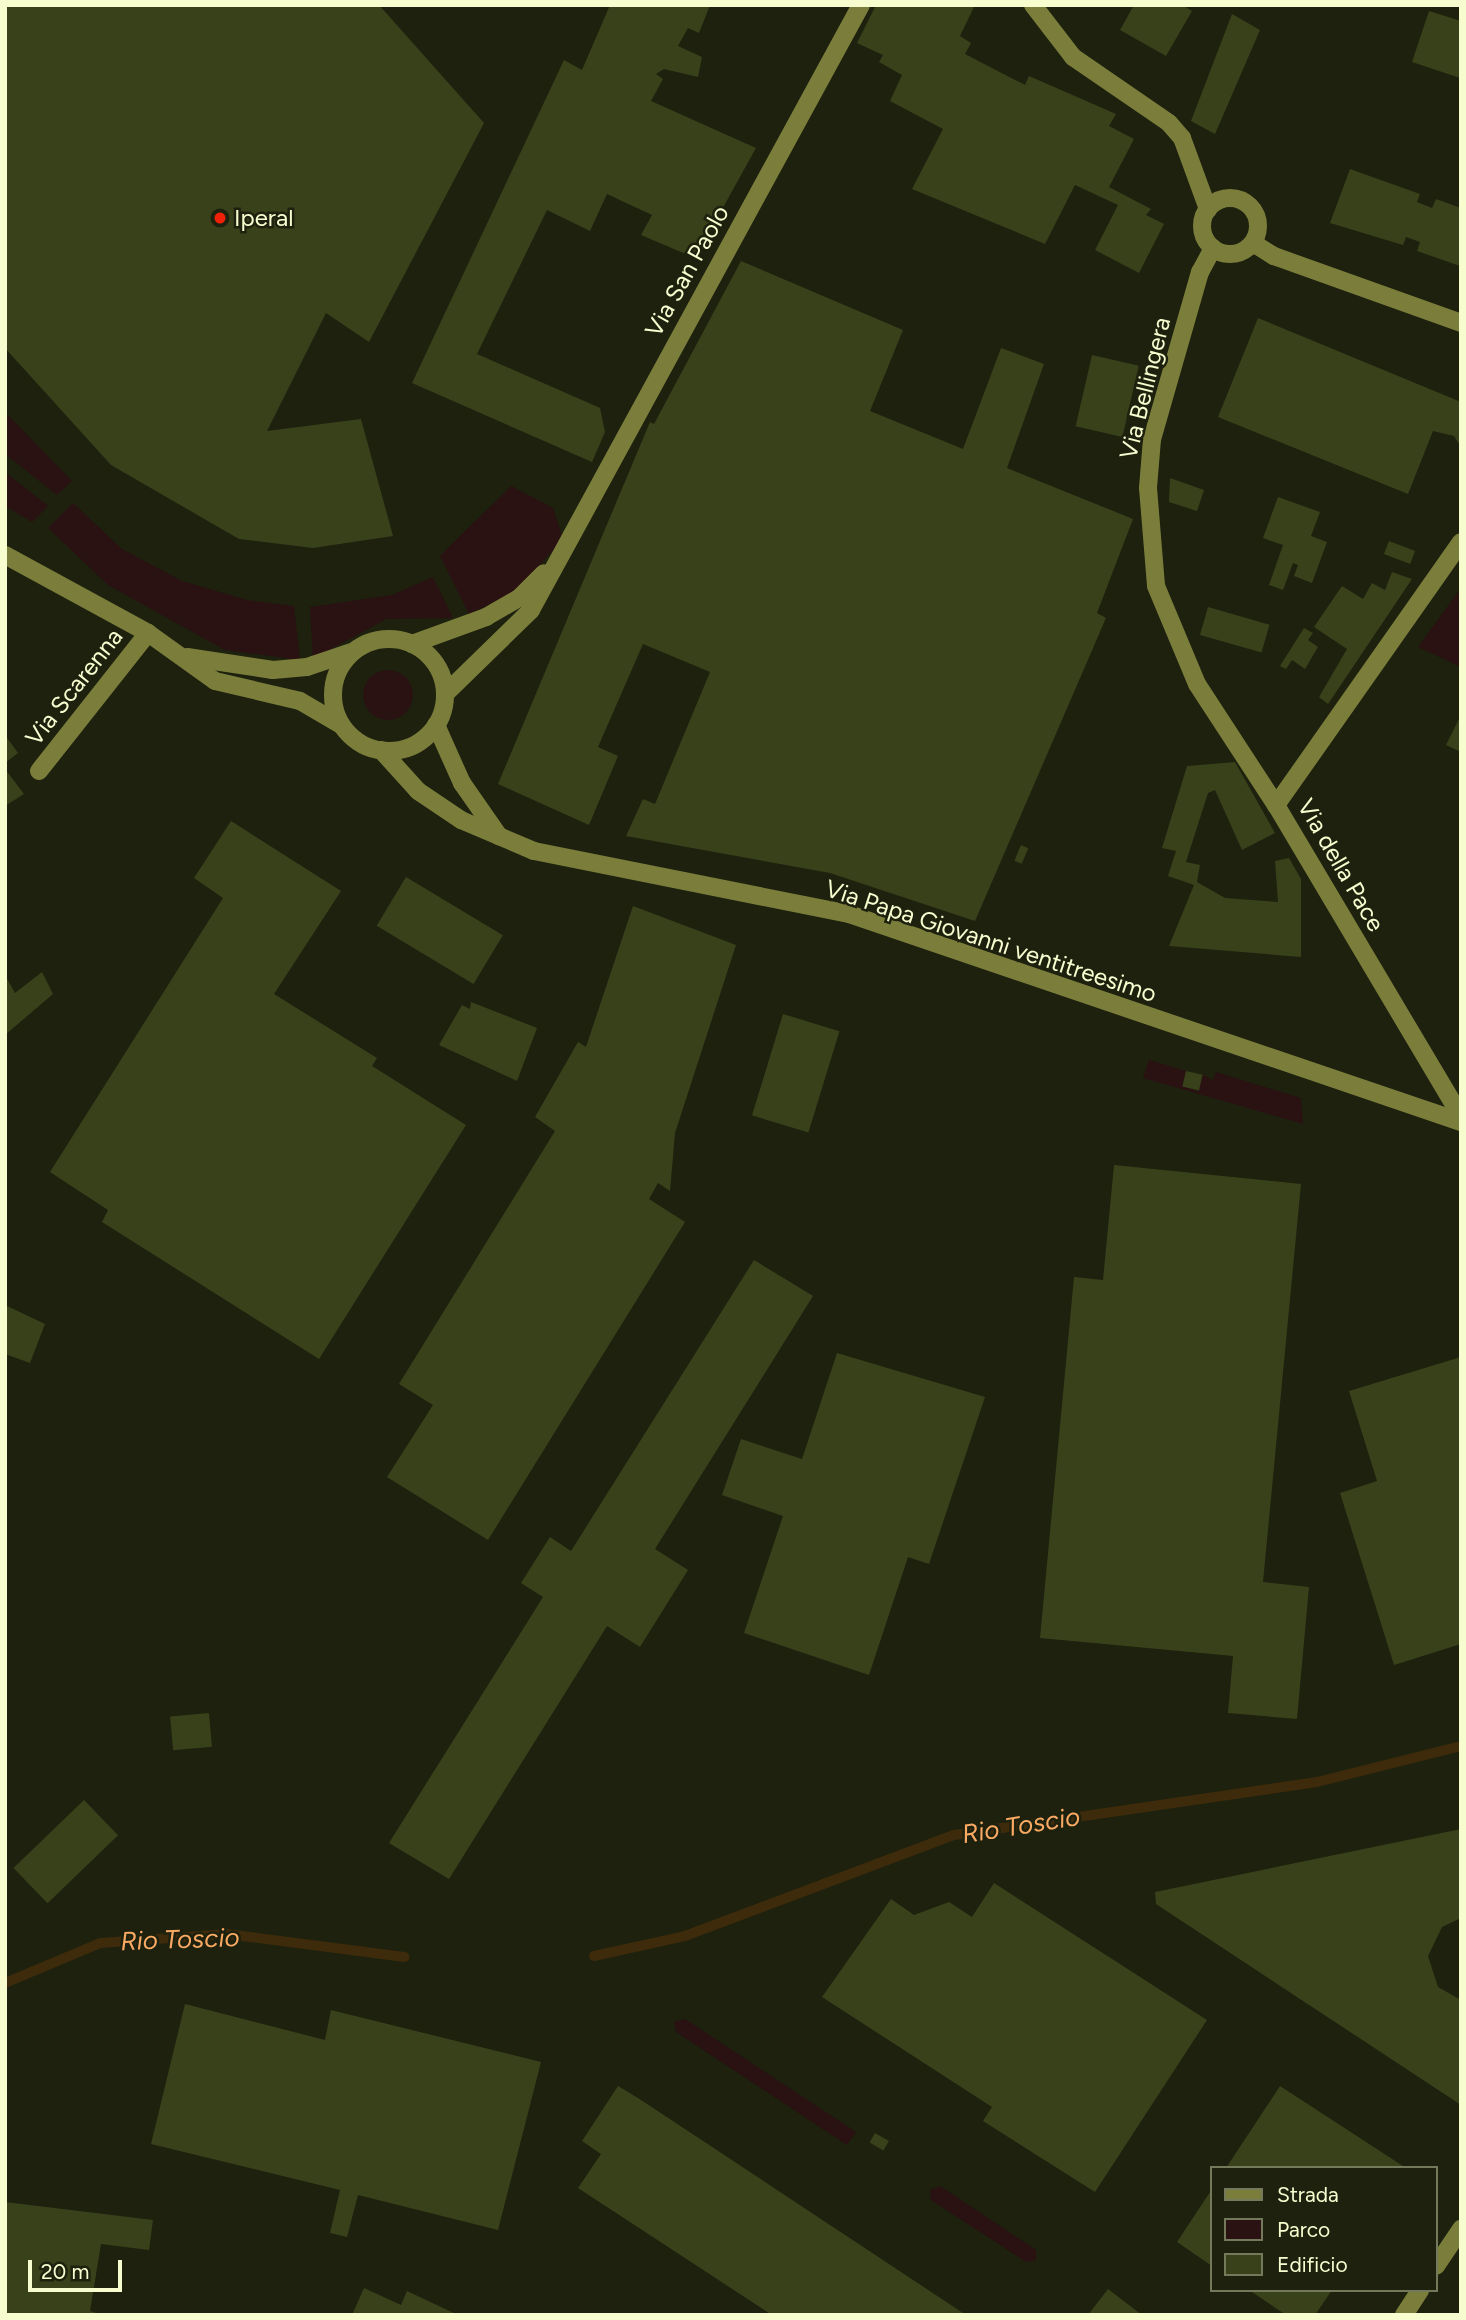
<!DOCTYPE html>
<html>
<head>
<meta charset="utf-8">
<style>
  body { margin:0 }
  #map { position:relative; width:1466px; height:2320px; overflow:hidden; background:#1d210e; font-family:Figtree,sans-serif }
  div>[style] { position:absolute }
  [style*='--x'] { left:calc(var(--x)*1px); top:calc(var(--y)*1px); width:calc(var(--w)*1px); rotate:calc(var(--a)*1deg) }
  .green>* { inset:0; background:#2a1112 }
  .round { border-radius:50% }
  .stream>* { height:10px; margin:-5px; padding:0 5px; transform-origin:5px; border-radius:5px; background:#3d2b0b }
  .building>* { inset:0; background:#39411b; transform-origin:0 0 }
  .minor>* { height:18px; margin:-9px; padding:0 9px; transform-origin:9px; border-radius:9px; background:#7b7e3b }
  .minor>.ring { margin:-9px; padding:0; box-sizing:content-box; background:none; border:18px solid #7b7e3b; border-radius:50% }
  .dots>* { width:19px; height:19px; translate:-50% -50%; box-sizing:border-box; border:4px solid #1d210e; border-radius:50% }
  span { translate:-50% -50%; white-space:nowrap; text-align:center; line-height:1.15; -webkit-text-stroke:5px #1d210e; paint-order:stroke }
  .poi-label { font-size:24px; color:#f8fdd0 }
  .left { translate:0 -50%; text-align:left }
  .street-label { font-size:24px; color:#f8fdd0 }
  .water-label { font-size:26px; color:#f9a962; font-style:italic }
  .frame { position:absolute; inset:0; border:7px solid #f8fdd0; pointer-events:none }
  .legend { position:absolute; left:1210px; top:2166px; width:228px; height:126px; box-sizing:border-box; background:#1d210e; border:2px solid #75795c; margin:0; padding:9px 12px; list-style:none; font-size:21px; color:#f8fdd0 }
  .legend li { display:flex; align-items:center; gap:14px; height:35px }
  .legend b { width:35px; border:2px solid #75795c }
  .scale { position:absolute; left:28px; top:2260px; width:94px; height:32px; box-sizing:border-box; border:4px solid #f8fdd0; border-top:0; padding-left:9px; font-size:21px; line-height:24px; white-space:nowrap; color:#f8fdd0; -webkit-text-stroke:5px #1d210e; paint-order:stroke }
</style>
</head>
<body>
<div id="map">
  <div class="green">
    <i style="clip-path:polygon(5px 412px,72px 481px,57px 495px,5px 454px)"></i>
    <i style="clip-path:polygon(5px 472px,48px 506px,32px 522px,5px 506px)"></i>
    <i style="clip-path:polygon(511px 486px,553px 508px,563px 539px,515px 592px,469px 614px,440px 556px)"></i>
    <i style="clip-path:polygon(73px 503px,122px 549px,182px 581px,247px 600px,294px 606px,300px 660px,225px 650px,108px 585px,48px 528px)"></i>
    <i style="clip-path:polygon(433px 577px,453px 618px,386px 619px,313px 659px,310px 607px,392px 595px)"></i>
    <i style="clip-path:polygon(1461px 588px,1461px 667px,1418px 647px)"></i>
    <i class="round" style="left:363px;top:670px;width:50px;height:50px"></i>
    <i style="clip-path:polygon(1149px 1060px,1186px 1071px,1182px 1086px,1198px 1091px,1203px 1075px,1213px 1080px,1216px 1072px,1301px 1098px,1303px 1124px,1143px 1078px)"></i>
    <i style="clip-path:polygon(685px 2019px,856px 2132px,847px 2145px,676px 2032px,674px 2022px)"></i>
    <i style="clip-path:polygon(940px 2186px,1036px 2250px,1036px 2260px,1026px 2262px,931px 2200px,930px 2190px)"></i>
  </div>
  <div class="stream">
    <i style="--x:594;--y:1956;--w:93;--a:-12.4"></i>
    <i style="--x:685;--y:1936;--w:287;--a:-20.6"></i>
    <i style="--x:954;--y:1835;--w:367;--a:-8.3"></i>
    <i style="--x:1317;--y:1782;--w:148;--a:-14"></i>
    <i style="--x:5;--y:1983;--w:103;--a:-22.8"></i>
    <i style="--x:100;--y:1943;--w:127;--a:-4.1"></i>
    <i style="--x:227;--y:1934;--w:179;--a:7.4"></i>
  </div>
  <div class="building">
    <i style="clip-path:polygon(5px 5px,379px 5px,484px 123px,369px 342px,326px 313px,267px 431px,361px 419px,393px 536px,313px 548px,239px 539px,111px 465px,5px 348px)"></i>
    <i style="clip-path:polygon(610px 5px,710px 5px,699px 33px,688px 28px,678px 46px,702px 57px,698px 77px,664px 69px,656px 74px,663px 79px,651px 101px,756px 148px,695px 258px,641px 235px,652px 215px,607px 194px,590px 231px,547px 210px,477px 354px,600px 408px,605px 432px,592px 462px,412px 383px,564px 60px,582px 70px)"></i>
    <i style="clip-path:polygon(876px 5px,975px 5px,960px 36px,971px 43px,965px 54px,1025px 85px,1029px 76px,1116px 114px,1109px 126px,1134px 139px,1109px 187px,1151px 209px,1146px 215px,1164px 224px,1139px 273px,1095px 250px,1118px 205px,1075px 185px,1045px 244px,912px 189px,943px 129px,890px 101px,902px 75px,879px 62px,883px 55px,857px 43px)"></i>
    <i style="clip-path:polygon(1134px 5px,1182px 5px,1192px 11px,1166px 56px,1120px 30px)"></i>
    <i style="clip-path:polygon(1429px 11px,1461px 21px,1460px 78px,1412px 62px)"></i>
    <i style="clip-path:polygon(1232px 14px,1260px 30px,1215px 134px,1191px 121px)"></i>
    <i style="clip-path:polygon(1350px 169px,1420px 194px,1417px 202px,1432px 208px,1436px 199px,1461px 208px,1460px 266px,1417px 251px,1420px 242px,1406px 237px,1403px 245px,1330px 223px)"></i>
    <i style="clip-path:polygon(741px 261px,903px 330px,870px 411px,963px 449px,1001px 348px,1044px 364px,1007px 468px,1133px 519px,1097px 613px,1106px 618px,975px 921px,830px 873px,626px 836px,643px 799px,655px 804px,710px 672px,643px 644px,598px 747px,618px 756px,589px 825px,498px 784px,650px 422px,654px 424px)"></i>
    <i style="clip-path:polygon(1258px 318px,1461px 402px,1461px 447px,1454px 436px,1433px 431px,1408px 494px,1218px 417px)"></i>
    <i style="left:1092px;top:355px;width:48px;height:73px;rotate:13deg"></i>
    <i style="clip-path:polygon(1170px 478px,1204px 490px,1197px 511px,1169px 502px)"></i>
    <i style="clip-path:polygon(1278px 497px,1320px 512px,1311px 536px,1327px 542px,1312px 583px,1294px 576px,1298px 565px,1293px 563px,1283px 590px,1269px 585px,1283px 545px,1263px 538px)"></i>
    <i style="left:1389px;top:541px;width:28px;height:14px;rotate:21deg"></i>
    <i style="clip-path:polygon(1392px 572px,1412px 579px,1328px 704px,1319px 697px,1347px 649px,1314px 627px,1342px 586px,1363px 599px,1372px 583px,1385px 590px)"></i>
    <i style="left:1208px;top:607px;width:64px;height:29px;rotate:16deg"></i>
    <i style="clip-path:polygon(1304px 628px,1313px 633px,1308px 640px,1318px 647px,1305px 669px,1292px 660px,1286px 669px,1280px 666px)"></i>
    <i style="clip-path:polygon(1461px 715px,1461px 752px,1446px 745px)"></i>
    <i style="clip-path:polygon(5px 735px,18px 753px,5px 763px)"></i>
    <i style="clip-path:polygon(1235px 762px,1275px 833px,1242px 850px,1215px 790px,1208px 793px,1186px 862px,1200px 865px,1197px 882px,1225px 898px,1278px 902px,1275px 861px,1289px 858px,1301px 879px,1301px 957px,1169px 946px,1194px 885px,1168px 876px,1176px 851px,1162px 848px,1187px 766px)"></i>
    <i style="clip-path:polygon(5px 769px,24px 794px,5px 806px)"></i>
    <i style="clip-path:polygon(231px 821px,341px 891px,274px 994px,377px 1058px,372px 1066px,466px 1125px,319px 1359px,102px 1222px,108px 1210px,50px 1172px,223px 898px,194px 878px)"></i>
    <i style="left:1021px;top:845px;width:8px;height:17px;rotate:23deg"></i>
    <i style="left:406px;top:877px;width:113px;height:57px;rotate:31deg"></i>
    <i style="clip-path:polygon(633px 906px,736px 945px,675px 1133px,670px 1191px,658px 1183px,649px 1199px,685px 1222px,488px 1540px,387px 1477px,433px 1405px,399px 1384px,555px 1131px,535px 1117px,578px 1042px,586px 1047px)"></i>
    <i style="clip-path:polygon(42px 972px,53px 994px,5px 1035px,5px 975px,15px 993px)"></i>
    <i style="clip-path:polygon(471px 1002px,537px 1028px,517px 1081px,439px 1045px,462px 1005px,470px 1009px)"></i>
    <i style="left:783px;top:1014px;width:59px;height:106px;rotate:17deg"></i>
    <i style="left:1186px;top:1071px;width:17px;height:16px;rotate:13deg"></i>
    <i style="clip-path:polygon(1114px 1165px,1301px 1184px,1263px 1582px,1309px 1587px,1297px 1719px,1228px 1713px,1233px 1656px,1040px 1638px,1074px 1277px,1103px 1280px)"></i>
    <i style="clip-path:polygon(754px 1260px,813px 1296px,655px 1549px,688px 1570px,640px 1647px,607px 1626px,449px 1879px,389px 1843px,543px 1597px,521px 1583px,550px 1537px,571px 1551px)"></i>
    <i style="clip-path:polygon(5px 1305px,45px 1324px,30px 1363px,5px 1354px)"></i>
    <i style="clip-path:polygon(837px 1353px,985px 1397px,929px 1564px,908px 1557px,869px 1675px,744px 1633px,783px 1516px,722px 1495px,741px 1439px,802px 1459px)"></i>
    <i style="clip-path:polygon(1461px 1357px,1461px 1644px,1394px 1665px,1340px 1493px,1377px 1481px,1349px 1391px)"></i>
    <i style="left:209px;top:1713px;width:34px;height:39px;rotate:85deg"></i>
    <i style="left:84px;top:1800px;width:49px;height:98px;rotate:46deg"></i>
    <i style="clip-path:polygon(1461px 1829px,1461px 1918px,1442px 1927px,1428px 1956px,1438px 1987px,1461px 2000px,1461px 2105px,1156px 1904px,1155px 1892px)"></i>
    <i style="clip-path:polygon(994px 1883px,1207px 2020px,1095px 2192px,983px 2121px,992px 2107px,822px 1997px,891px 1899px,914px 1915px,949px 1902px,972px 1917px)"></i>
    <i style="clip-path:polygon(185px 2004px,325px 2040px,331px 2010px,541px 2062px,498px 2230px,358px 2195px,347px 2237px,330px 2233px,340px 2190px,151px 2144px)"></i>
    <i style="clip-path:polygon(618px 2086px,638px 2098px,966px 2315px,772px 2315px,578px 2188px,601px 2154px,582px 2141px)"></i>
    <i style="clip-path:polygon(1280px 2086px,1406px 2168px,1226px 2168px)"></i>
    <i style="left:875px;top:2133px;width:16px;height:11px;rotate:30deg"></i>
    <i style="clip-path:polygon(1212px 2189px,1212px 2266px,1177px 2242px)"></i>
    <i style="clip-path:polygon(5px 2202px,153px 2220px,149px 2250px,101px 2244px,90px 2311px,103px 2315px,5px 2315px)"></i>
    <i style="clip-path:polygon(364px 2288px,401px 2305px,407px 2291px,458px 2315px,352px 2315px)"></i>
    <i style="clip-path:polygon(1108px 2289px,1142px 2315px,1088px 2315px)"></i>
    <i style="clip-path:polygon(1249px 2290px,1332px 2290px,1315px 2315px,1286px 2315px)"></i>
  </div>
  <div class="minor">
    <i style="--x:1033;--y:5;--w:66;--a:52.4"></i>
    <i style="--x:1073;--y:57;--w:116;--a:34.5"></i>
    <i style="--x:1169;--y:123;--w:20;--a:49"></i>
    <i style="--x:1182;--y:138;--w:76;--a:69.9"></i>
    <i class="ring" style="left:1202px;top:198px;width:38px;height:38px"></i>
    <i style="--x:1253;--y:243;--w:25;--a:32"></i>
    <i style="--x:1274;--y:256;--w:199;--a:19.7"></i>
    <i style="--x:1213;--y:248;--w:27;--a:118"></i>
    <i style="--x:1200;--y:272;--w:174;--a:106"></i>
    <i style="--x:1152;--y:439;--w:49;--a:94.7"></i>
    <i style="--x:1148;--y:488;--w:98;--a:85.3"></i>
    <i style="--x:1156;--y:586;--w:106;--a:67.3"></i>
    <i style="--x:1197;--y:684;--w:145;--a:56.9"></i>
    <i style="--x:1461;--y:542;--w:322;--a:125.1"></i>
    <i style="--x:1276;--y:805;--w:362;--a:59.3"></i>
    <i style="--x:5;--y:555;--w:163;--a:28.6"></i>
    <i style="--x:148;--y:633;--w:82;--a:35.6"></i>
    <i style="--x:215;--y:681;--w:87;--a:13.2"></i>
    <i style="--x:300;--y:701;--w:48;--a:30.3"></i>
    <i class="ring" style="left:333px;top:639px;width:94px;height:94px"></i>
    <i style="--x:412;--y:644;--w:79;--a:-20"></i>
    <i style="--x:486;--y:617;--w:38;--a:-30"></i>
    <i style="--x:519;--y:598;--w:35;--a:-45"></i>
    <i style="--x:187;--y:657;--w:87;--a:8.6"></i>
    <i style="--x:273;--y:670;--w:34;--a:-5"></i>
    <i style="--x:307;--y:667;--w:46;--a:-18.8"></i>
    <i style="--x:445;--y:694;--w:120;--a:-44.3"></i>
    <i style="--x:531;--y:610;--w:689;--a:-61.39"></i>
    <i style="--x:436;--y:725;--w:64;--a:65.9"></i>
    <i style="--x:462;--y:783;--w:65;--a:55.1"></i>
    <i style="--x:381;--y:750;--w:55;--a:47.9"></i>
    <i style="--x:418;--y:791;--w:52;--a:34"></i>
    <i style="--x:461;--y:820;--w:79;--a:23"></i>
    <i style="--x:534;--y:851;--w:321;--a:11.3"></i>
    <i style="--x:849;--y:914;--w:646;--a:18.77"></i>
    <i style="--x:39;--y:771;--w:176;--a:-51.7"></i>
    <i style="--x:1436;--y:2266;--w:45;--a:-56"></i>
    <i style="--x:1404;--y:2315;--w:30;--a:-57"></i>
  </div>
  <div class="dots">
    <i style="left:220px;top:218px;background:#ef2209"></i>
  </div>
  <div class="poi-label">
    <span class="left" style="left:234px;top:218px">Iperal</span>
  </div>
  <div class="street-label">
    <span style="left:687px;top:271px;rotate:-61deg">Via San Paolo</span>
    <span style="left:1145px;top:388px;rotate:-76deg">Via Bellingera</span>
    <span style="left:74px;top:687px;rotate:-52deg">Via Scarenna</span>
    <span style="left:1341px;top:865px;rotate:60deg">Via della Pace</span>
    <span style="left:991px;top:941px;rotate:18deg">Via Papa Giovanni ventitreesimo</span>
  </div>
  <div class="water-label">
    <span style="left:1021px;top:1826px;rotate:-9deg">Rio Toscio</span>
    <span style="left:180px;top:1940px;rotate:-2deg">Rio Toscio</span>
  </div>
  <div class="frame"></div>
  <ul class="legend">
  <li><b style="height:9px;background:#7b7e3b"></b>Strada</li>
  <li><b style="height:19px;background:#2a1112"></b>Parco</li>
  <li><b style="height:19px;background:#39411b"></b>Edificio</li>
  </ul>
  <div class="scale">20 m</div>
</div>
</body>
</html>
